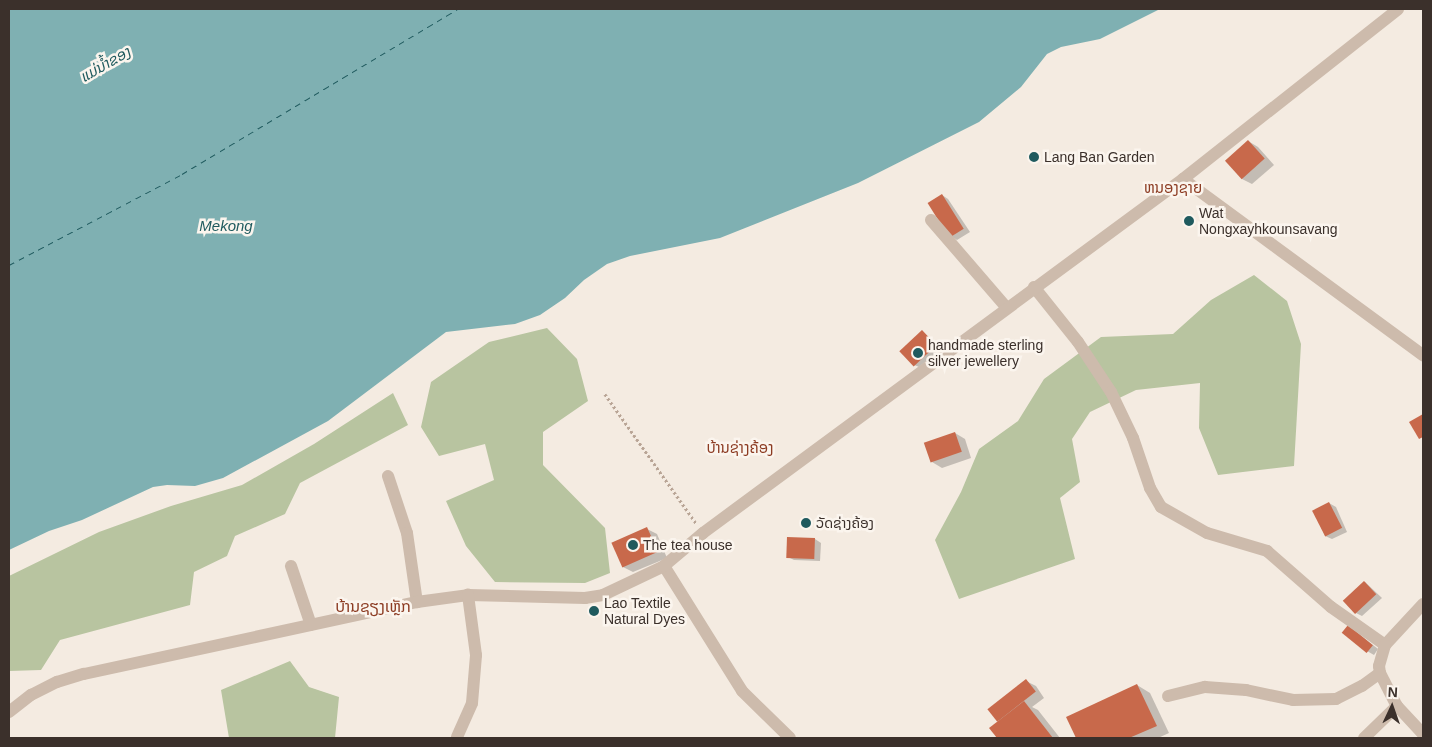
<!DOCTYPE html>
<html>
<head>
<meta charset="utf-8">
<style>
  body { margin:0 }
  #map { position:relative; width:1432px; height:747px; overflow:hidden; background:#f4ebe1; font-family:Arial,"Noto Sans Lao",sans-serif }
  div>[style] { position:absolute }
  [style*='--x'] { left:calc(var(--x)*1px); top:calc(var(--y)*1px); width:calc(var(--w)*1px); rotate:calc(var(--a)*1deg) }
  .green>* { inset:0; background:#b8c4a0 }
  .water>* { inset:0; background:#7fb0b2 }
  .shadow>* { inset:0; background:#0003 }
  .ferry>* { height:1px; margin-top:-0.5px; transform-origin:0; background:repeating-linear-gradient(90deg,#1f5a5e 0 6px,transparent 0 11px) }
  .building>* { inset:0; background:#c8694b; transform-origin:0 0 }
  .path>* { height:2.5px; margin-top:-1.25px; transform-origin:0; background:repeating-linear-gradient(90deg,#b9a596 0 2.5px,transparent 0 5px) }
  .minor>* { height:12px; margin:-6px; padding:0 6px; transform-origin:6px; border-radius:6px; background:#cdbbac }
  .dots>* { width:14px; height:14px; translate:-50% -50%; box-sizing:border-box; border:2px solid #fbf5ee; border-radius:50% }
  span { translate:-50% -50%; white-space:nowrap; text-align:center; line-height:1.15; -webkit-text-stroke:5px #fbf5ee; paint-order:stroke }
  .poi-label { font-size:14px; color:#3b302b }
  .left { translate:0 -50%; text-align:left }
  .water-label { font-size:15px; color:#1f5a5e; font-style:italic }
  .neighbourhood-label { font-size:15px; color:#8c3b22 }
  .quarter-label { font-size:16px; color:#8c3b22 }
  .frame { position:absolute; inset:0; border:10px solid #3b302b; pointer-events:none }
  .north { position:absolute; left:1367px; top:682px; width:50px; height:50px; -webkit-text-stroke:4px #fbf5ee; paint-order:stroke; rotate:3deg; font-size:14px; font-weight:700; line-height:20px; text-align:center; color:#3b302b }
  .north::after { content:''; display:block; margin:auto; width:18px; height:22px; background:#3b302b; clip-path:polygon(50% 0,100% 100%,50% 72%,0 100%) }
</style>
</head>
<body>
<div id="map">
  <div class="green">
    <i style="clip-path:polygon(1254px 275px,1287px 301px,1301px 344px,1294px 466px,1218px 475px,1199px 428px,1200px 383px,1136px 390px,1090px 412px,1072px 439px,1080px 482px,1060px 498px,1075px 559px,959px 599px,935px 540px,961px 492px,979px 449px,1018px 421px,1044px 379px,1101px 337px,1173px 334px,1211px 300px)"></i>
    <i style="clip-path:polygon(547px 328px,577px 359px,588px 401px,543px 432px,543px 465px,605px 528px,610px 573px,585px 583px,495px 582px,466px 546px,446px 501px,494px 480px,485px 444px,439px 456px,421px 427px,431px 382px,489px 342px)"></i>
    <i style="clip-path:polygon(393px 393px,408px 425px,300px 483px,285px 514px,235px 536px,227px 556px,194px 572px,190px 605px,60px 640px,41px 670px,9px 671px,9px 576px,99px 532px,171px 506px,242px 485px,314px 444px)"></i>
    <i style="clip-path:polygon(290px 661px,309px 687px,339px 697px,335px 738px,229px 738px,221px 690px)"></i>
  </div>
  <div class="water">
    <i style="clip-path:polygon(9px 9px,1160px 9px,1100px 39px,1061px 47px,1047px 54px,1021px 87px,979px 122px,858px 183px,720px 238px,630px 256px,607px 264px,584px 280px,565px 298px,540px 315px,515px 324px,446px 332px,328px 421px,223px 478px,195px 486px,167px 485px,153px 487px,82px 520px,49px 531px,9px 550px)"></i>
  </div>
  <div class="shadow">
    <i style="clip-path:polygon(1248px 141px,1258px 147px,1274px 165px,1252px 184px,1242px 179px)"></i>
    <i style="clip-path:polygon(942px 195px,948px 199px,970px 232px,957px 240px,951px 236px)"></i>
    <i style="clip-path:polygon(922px 332px,941px 349px,919px 367px,912px 364px)"></i>
    <i style="clip-path:polygon(955px 433px,965px 439px,971px 458px,942px 468px,932px 462px)"></i>
    <i style="clip-path:polygon(1329px 503px,1336px 507px,1347px 532px,1332px 539px,1325px 536px,1314px 511px)"></i>
    <i style="clip-path:polygon(647px 529px,657px 534px,667px 558px,633px 572px,623px 567px)"></i>
    <i style="clip-path:polygon(815px 539px,821px 543px,820px 561px,794px 560px,788px 557px)"></i>
    <i style="clip-path:polygon(1365px 582px,1382px 598px,1362px 616px,1356px 613px)"></i>
    <i style="clip-path:polygon(1354px 630px,1378px 649px,1374px 655px,1367px 651px)"></i>
    <i style="clip-path:polygon(1026px 681px,1036px 686px,1044px 698px,1032px 707px,1038px 710px,1060px 738px,999px 738px,991px 728px,1000px 721px,997px 719px)"></i>
    <i style="clip-path:polygon(1137px 685px,1150px 693px,1169px 733px,1158px 738px,1078px 738px,1068px 717px)"></i>
  </div>
  <div class="ferry">
    <i style="--x:9;--y:265;--w:195;--a:-27.7"></i>
    <i style="--x:182;--y:174;--w:322;--a:-30.9"></i>
  </div>
  <div class="building">
    <i style="left:1248px;top:140px;width:25px;height:31px;rotate:48deg"></i>
    <i style="left:942px;top:194px;width:41px;height:17px;rotate:58deg"></i>
    <i style="left:922px;top:330px;width:21px;height:31px;rotate:47deg"></i>
    <i style="clip-path:polygon(1423px 414px,1423px 437px,1419px 439px,1409px 422px)"></i>
    <i style="left:955px;top:432px;width:21px;height:33px;rotate:71deg"></i>
    <i style="left:1329px;top:502px;width:29px;height:19px;rotate:63deg"></i>
    <i style="left:647px;top:527px;width:27px;height:39px;rotate:66deg"></i>
    <i style="left:787px;top:537px;width:28px;height:21px;rotate:2deg"></i>
    <i style="left:1364px;top:581px;width:18px;height:29px;rotate:47deg"></i>
    <i style="left:1348px;top:625px;width:32px;height:10px;rotate:39deg"></i>
    <i style="left:1026px;top:679px;width:16px;height:49px;rotate:52deg"></i>
    <i style="clip-path:polygon(1137px 684px,1157px 726px,1129px 738px,1076px 738px,1066px 717px)"></i>
    <i style="clip-path:polygon(1024px 701px,1053px 738px,997px 738px,989px 728px)"></i>
  </div>
  <div class="path">
    <i style="--x:605;--y:394;--w:158;--a:54.8"></i>
  </div>
  <div class="minor">
    <i style="--x:1183;--y:179;--w:298;--a:36.3"></i>
    <i style="--x:931;--y:220;--w:116;--a:49.2"></i>
    <i style="--x:1034;--y:287;--w:70;--a:51.3"></i>
    <i style="--x:1078;--y:342;--w:60;--a:56.6"></i>
    <i style="--x:1111;--y:392;--w:51;--a:64.4"></i>
    <i style="--x:1133;--y:438;--w:53;--a:71.2"></i>
    <i style="--x:1150;--y:488;--w:22;--a:60"></i>
    <i style="--x:1161;--y:507;--w:53;--a:29.5"></i>
    <i style="--x:1207;--y:533;--w:63;--a:16.7"></i>
    <i style="--x:1267;--y:551;--w:85;--a:41.2"></i>
    <i style="--x:1331;--y:607;--w:66;--a:35.1"></i>
    <i style="--x:388;--y:476;--w:60;--a:71.6"></i>
    <i style="--x:407;--y:533;--w:70;--a:81.8"></i>
    <i style="--x:291;--y:566;--w:62;--a:71.3"></i>
    <i style="--x:664;--y:566;--w:147;--a:58"></i>
    <i style="--x:742;--y:691;--w:67;--a:44.4"></i>
    <i style="--x:1423;--y:604;--w:56;--a:132.8"></i>
    <i style="--x:1385;--y:645;--w:22;--a:106"></i>
    <i style="--x:1379;--y:666;--w:7;--a:82"></i>
    <i style="--x:1380;--y:673;--w:37;--a:63"></i>
    <i style="--x:1397;--y:706;--w:38;--a:47"></i>
    <i style="--x:1168;--y:696;--w:38;--a:-14"></i>
    <i style="--x:1205;--y:687;--w:41;--a:4.2"></i>
    <i style="--x:1246;--y:690;--w:48;--a:12"></i>
    <i style="--x:1293;--y:700;--w:43;--a:-1.3"></i>
    <i style="--x:1336;--y:699;--w:29;--a:-27"></i>
    <i style="--x:1362;--y:686;--w:22;--a:-36"></i>
    <i style="--x:9;--y:712;--w:28;--a:-38"></i>
    <i style="--x:31;--y:695;--w:29;--a:-27"></i>
    <i style="--x:57;--y:682;--w:28;--a:-17"></i>
    <i style="--x:84;--y:674;--w:341;--a:-12.2"></i>
    <i style="--x:417;--y:602;--w:51;--a:-7.8"></i>
    <i style="--x:468;--y:595;--w:117;--a:1.5"></i>
    <i style="--x:585;--y:598;--w:18;--a:-9"></i>
    <i style="--x:603;--y:595;--w:68;--a:-25.4"></i>
    <i style="--x:664;--y:566;--w:51;--a:-40.2"></i>
    <i style="--x:703;--y:533;--w:596;--a:-36.41"></i>
    <i style="--x:1183;--y:179;--w:274;--a:-38.3"></i>
    <i style="--x:457;--y:737;--w:37;--a:-66"></i>
    <i style="--x:472;--y:703;--w:48;--a:-85.2"></i>
    <i style="--x:476;--y:655;--w:61;--a:-97.6"></i>
    <i style="--x:1364;--y:738;--w:46;--a:-44.1"></i>
  </div>
  <div class="dots">
    <i style="left:1034px;top:157px;background:#1f5a5e"></i>
    <i style="left:1189px;top:221px;background:#1f5a5e"></i>
    <i style="left:918px;top:353px;background:#1f5a5e"></i>
    <i style="left:806px;top:523px;background:#1f5a5e"></i>
    <i style="left:633px;top:545px;background:#1f5a5e"></i>
    <i style="left:594px;top:611px;background:#1f5a5e"></i>
  </div>
  <div class="poi-label">
    <span class="left" style="left:1044px;top:157px">Lang Ban Garden</span>
    <span class="left" style="left:1199px;top:221px">Wat<br>Nongxayhkounsavang</span>
    <span class="left" style="left:928px;top:353px">handmade sterling<br>silver jewellery</span>
    <span class="left" style="left:816px;top:523px">ວັດຊ່າງຄ້ອງ</span>
    <span class="left" style="left:643px;top:545px">The tea house</span>
    <span class="left" style="left:604px;top:611px">Lao Textile<br>Natural Dyes</span>
  </div>
  <div class="water-label">
    <span style="left:105px;top:64px;rotate:-30deg">ແມ່ນ້ຳຂອງ</span>
    <span style="left:226px;top:226px">Mekong</span>
  </div>
  <div class="neighbourhood-label">
    <span style="left:1173px;top:188px">ຫນອງຊາຍ</span>
    <span style="left:740px;top:448px">ບ້ານຊ່າງຄ້ອງ</span>
  </div>
  <div class="quarter-label">
    <span style="left:373px;top:607px">ບ້ານຊຽງເຫຼັກ</span>
  </div>
  <div class="frame"></div>
  <div class="north">N</div>
</div>
</body>
</html>
